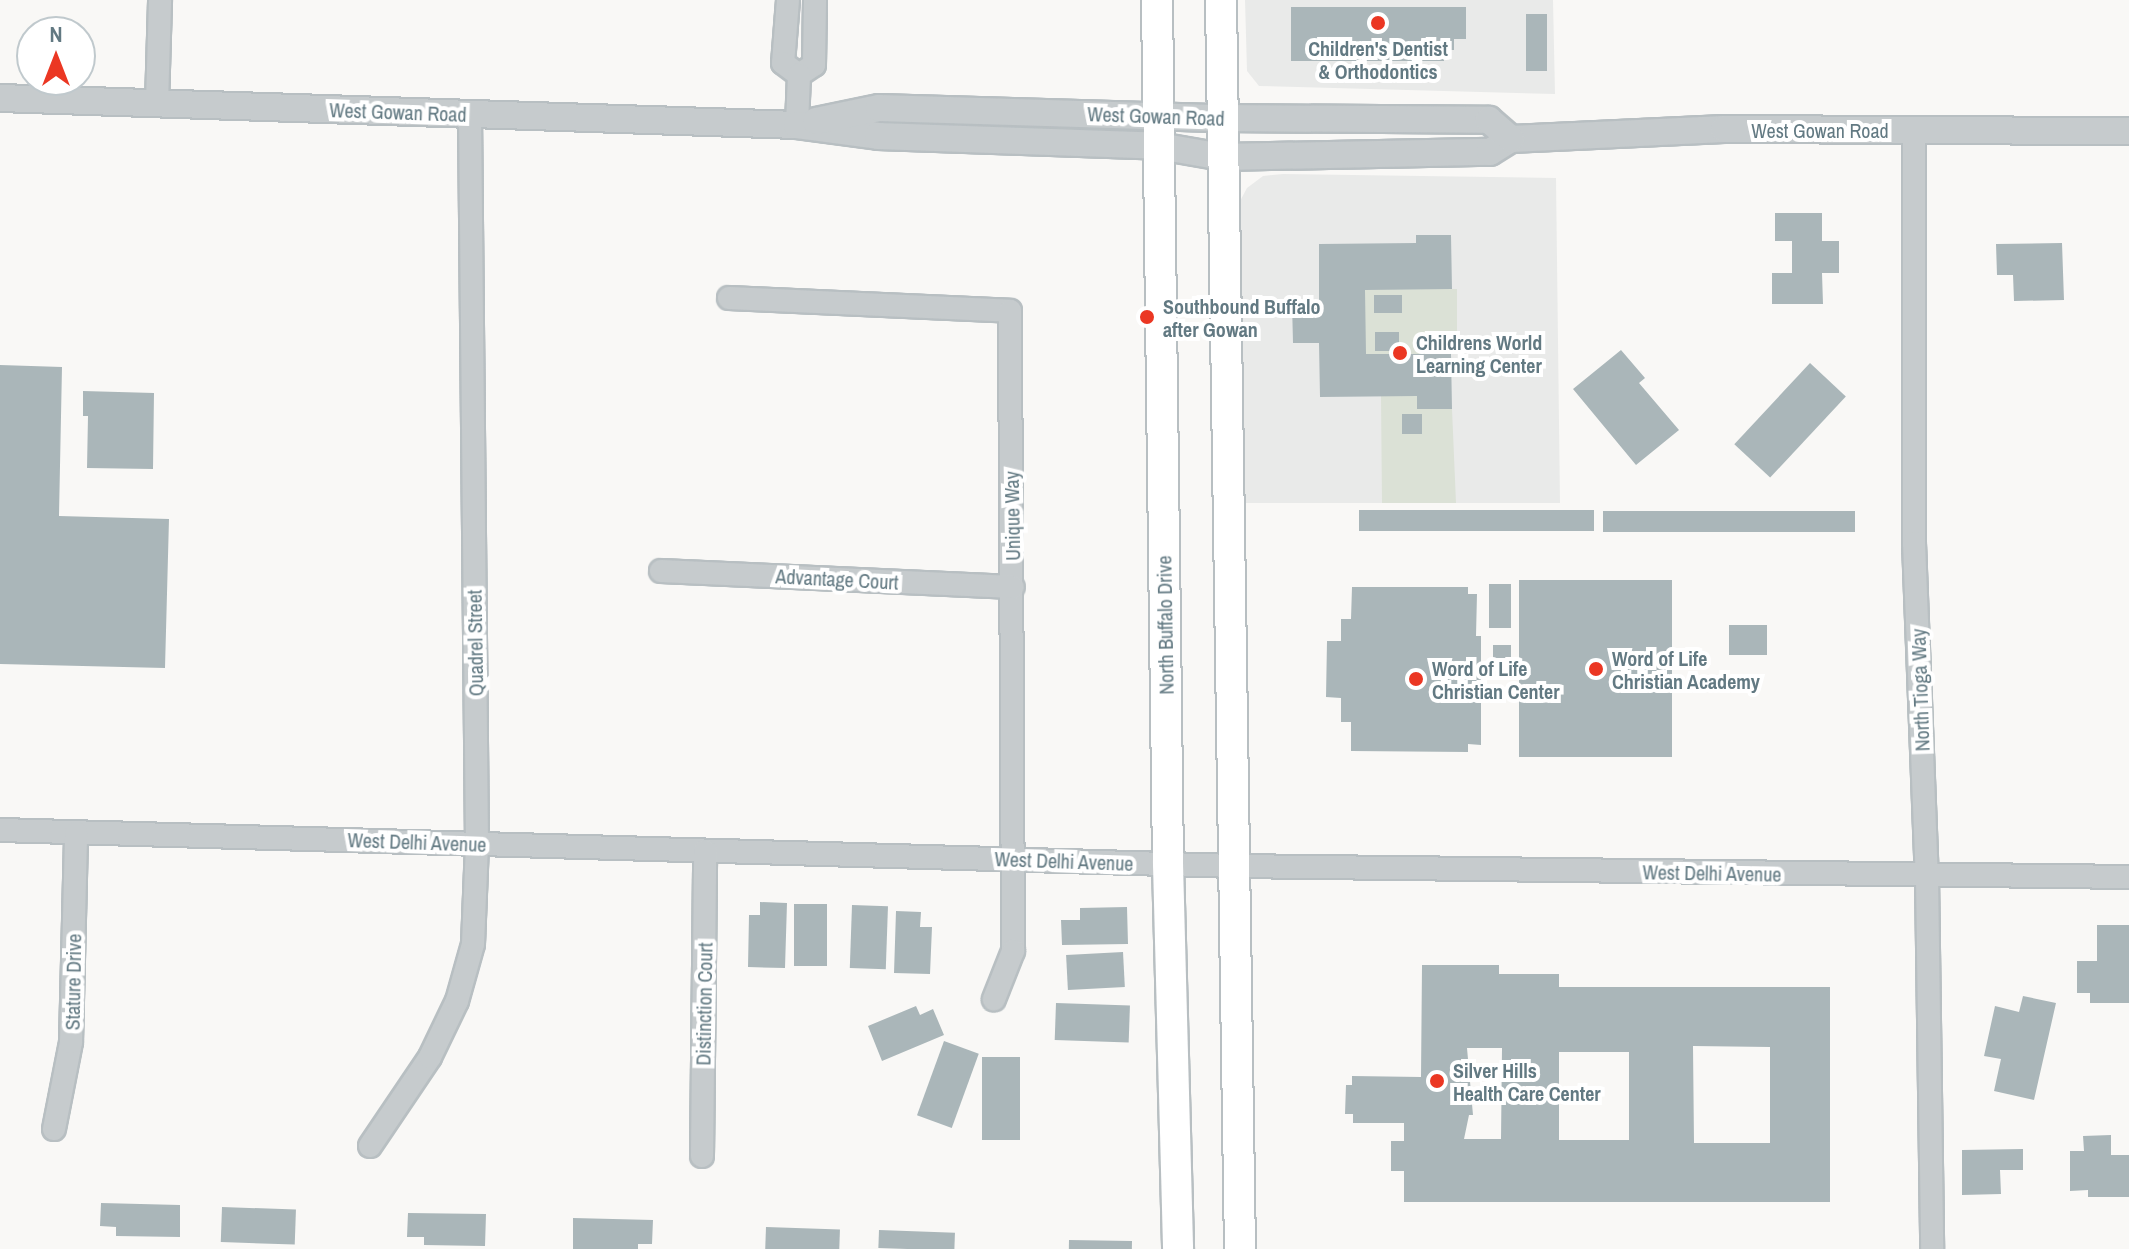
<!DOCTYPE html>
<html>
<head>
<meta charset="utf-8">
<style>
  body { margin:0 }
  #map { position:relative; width:2129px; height:1249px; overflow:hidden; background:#f9f8f6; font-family:"Archivo Narrow",sans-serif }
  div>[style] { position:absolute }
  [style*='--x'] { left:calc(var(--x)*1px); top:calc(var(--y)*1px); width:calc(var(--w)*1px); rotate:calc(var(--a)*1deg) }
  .built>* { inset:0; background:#e9eae9 }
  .green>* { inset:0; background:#dbe1d6; transform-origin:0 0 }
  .building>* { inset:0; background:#aab6b9; transform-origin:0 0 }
  .roads { filter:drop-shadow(2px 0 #b8bfc2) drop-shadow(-2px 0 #b8bfc2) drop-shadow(0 2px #b8bfc2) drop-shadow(0 -2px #b8bfc2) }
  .minor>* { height:22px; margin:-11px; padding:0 11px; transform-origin:11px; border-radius:11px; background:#c6cbcd }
  .tertiary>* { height:26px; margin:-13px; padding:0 13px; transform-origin:13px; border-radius:13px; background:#c6cbcd }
  .secondary>* { height:30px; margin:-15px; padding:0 15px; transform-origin:15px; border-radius:15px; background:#fff }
  .dots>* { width:22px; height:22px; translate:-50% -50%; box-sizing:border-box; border:4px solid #fff; border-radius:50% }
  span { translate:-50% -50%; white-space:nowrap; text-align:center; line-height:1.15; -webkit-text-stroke:8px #fff; paint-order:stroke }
  .poi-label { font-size:20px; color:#627982; font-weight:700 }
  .left { translate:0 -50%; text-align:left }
  .street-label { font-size:20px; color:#627982 }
  .north { position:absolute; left:16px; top:16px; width:80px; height:80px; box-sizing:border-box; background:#fff; border:2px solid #c0c9cd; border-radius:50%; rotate:0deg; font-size:22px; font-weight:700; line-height:32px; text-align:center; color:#627982 }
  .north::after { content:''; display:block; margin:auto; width:28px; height:36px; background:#eb3723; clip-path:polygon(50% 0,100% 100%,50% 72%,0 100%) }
</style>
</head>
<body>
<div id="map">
  <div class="built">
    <i style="clip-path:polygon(1245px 0,1553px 0,1555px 94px,1259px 86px,1247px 71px)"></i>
    <i style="clip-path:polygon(1283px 174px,1556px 178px,1560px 503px,1244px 503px,1239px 203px,1247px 188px,1263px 176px)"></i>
  </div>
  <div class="green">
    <i style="left:1457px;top:289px;width:65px;height:92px;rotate:90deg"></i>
    <i style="clip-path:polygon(1381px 396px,1417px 396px,1418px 409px,1452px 409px,1456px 503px,1382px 503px)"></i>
  </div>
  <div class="building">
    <i style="clip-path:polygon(1291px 7px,1466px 7px,1466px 39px,1454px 39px,1454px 50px,1444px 50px,1444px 61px,1291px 61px)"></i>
    <i style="left:1526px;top:14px;width:21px;height:57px"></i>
    <i style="clip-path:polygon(1775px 213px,1822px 213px,1822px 241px,1839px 241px,1839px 273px,1822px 273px,1823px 304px,1772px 304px,1772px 273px,1792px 273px,1792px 241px,1775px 241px)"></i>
    <i style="clip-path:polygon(1416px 235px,1451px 235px,1452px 289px,1365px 290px,1366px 354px,1451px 354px,1452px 409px,1417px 409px,1417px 396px,1320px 397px,1319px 343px,1293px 343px,1292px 303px,1319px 303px,1319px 244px,1416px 243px)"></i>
    <i style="clip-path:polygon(2062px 243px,2064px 300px,2014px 301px,2013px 275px,1997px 275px,1996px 244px)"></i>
    <i style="left:1374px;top:295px;width:28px;height:18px"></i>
    <i style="left:1375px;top:332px;width:24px;height:19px"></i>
    <i style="clip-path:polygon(1621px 350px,1645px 378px,1639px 383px,1679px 430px,1636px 465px,1573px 389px)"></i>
    <i style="left:1810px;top:363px;width:49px;height:111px;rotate:43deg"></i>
    <i style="clip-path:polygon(0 365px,62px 367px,59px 516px,169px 519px,165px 668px,0 664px)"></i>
    <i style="clip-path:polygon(83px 391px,154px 393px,153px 469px,87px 468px,88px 416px,83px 416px)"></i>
    <i style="left:1402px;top:414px;width:20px;height:20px"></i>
    <i style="left:1359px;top:510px;width:235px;height:21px"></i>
    <i style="left:1603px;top:511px;width:252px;height:21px"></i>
    <i style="left:1519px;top:580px;width:153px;height:177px"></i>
    <i style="left:1489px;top:584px;width:22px;height:44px"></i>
    <i style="clip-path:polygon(1352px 587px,1468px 587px,1468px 594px,1477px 594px,1476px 636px,1481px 636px,1481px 745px,1468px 744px,1468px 752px,1351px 751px,1351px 722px,1341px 722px,1341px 698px,1326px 697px,1327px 641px,1341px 641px,1341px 619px,1351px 619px)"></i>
    <i style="left:1729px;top:625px;width:38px;height:30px"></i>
    <i style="left:1493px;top:645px;width:18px;height:31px"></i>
    <i style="clip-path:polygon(760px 902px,787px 903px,785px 968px,748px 967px,749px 915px,760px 915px)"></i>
    <i style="left:794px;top:904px;width:33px;height:62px"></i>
    <i style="left:852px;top:905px;width:36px;height:63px;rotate:2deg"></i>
    <i style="clip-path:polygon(1127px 907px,1128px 944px,1062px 945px,1061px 920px,1080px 920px,1080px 908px)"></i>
    <i style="clip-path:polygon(896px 911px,921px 912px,920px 927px,932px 927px,930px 974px,894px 973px)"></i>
    <i style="clip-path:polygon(2097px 925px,2129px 925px,2129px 1003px,2090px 1003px,2090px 993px,2077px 993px,2077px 961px,2097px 961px)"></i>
    <i style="left:1123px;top:952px;width:35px;height:57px;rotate:87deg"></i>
    <i style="clip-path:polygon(evenodd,1422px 965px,1499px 965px,1499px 974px,1559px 974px,1559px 987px,1830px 987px,1830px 1202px,1404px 1202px,1404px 1171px,1391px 1171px,1391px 1141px,1404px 1141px,1404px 1123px,1353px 1123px,1353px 1114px,1345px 1114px,1346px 1085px,1352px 1085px,1352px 1076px,1421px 1077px,1422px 965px,1693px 1046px,1770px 1047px,1770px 1143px,1694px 1143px,1693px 1046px,1422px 965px,1467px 1048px,1502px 1048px,1501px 1139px,1464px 1139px,1469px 1115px,1473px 1115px,1467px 1048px,1422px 965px,1559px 1052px,1629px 1052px,1629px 1140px,1559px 1140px,1559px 1052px)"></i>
    <i style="clip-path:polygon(2023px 996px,2056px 1003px,2034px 1100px,1994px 1091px,2001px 1059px,1984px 1056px,1995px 1006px,2019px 1012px)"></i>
    <i style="left:1056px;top:1003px;width:74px;height:37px;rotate:2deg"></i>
    <i style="clip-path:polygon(916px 1006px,920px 1015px,933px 1009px,944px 1035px,882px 1061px,868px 1026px)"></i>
    <i style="left:944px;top:1041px;width:37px;height:79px;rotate:20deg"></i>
    <i style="left:982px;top:1057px;width:38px;height:83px"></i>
    <i style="clip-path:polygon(2111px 1135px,2111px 1155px,2129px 1155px,2129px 1197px,2088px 1197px,2088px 1190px,2070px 1191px,2070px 1151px,2084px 1151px,2083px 1136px)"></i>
    <i style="clip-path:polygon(2023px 1149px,2023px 1170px,2000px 1170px,2001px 1194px,1962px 1195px,1962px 1150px)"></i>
    <i style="clip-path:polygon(101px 1203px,180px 1205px,180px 1237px,116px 1236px,116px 1227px,100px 1226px)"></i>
    <i style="left:222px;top:1207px;width:74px;height:35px;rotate:2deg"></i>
    <i style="clip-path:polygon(408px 1213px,486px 1214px,485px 1246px,424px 1245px,424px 1237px,407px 1237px)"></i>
    <i style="clip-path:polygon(573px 1218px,653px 1220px,652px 1244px,638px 1244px,638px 1249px,573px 1249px)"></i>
    <i style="left:766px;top:1227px;width:74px;height:22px;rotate:2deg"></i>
    <i style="left:879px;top:1230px;width:76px;height:18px;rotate:2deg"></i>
    <i style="left:1069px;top:1240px;width:63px;height:9px;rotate:1deg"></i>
  </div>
  <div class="roads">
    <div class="minor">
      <i style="--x:788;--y:0;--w:63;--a:94.5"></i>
      <i style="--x:783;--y:63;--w:20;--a:37"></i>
      <i style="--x:799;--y:75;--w:18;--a:-34"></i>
      <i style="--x:814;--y:65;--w:65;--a:-89.1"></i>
      <i style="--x:157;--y:103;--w:103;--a:-88.3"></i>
      <i style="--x:797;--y:125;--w:50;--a:-87.7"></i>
      <i style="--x:1914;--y:130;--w:413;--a:90"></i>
      <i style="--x:1914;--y:543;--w:333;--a:87.8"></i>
      <i style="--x:1927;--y:876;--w:373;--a:89.2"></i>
      <i style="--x:729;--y:298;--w:281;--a:2.6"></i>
      <i style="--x:1010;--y:311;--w:640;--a:89.73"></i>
      <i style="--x:1013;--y:951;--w:52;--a:111.6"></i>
      <i style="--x:661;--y:571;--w:352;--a:2.6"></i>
      <i style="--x:0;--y:830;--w:1233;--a:1.67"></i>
      <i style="--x:1232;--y:866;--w:897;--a:0.7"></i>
      <i style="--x:54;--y:1129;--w:89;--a:-78.9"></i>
      <i style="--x:71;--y:1042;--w:209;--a:-88.6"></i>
      <i style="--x:370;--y:1146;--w:107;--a:-56"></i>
      <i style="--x:430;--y:1057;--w:62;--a:-64.3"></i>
      <i style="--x:457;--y:1001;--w:59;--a:-74.3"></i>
      <i style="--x:473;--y:944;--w:100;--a:-87.7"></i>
      <i style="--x:477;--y:844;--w:730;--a:-90.55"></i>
      <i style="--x:702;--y:1156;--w:305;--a:-89.4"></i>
    </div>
    <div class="tertiary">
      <i style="--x:0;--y:98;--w:797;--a:1.94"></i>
      <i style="--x:797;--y:125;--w:82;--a:7.7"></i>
      <i style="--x:878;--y:136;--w:281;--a:2"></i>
      <i style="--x:1159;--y:146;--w:64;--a:9.9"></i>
      <i style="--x:1222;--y:157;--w:268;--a:-1.1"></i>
      <i style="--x:1490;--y:152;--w:25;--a:-32"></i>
      <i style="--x:1511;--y:139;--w:213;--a:-2.7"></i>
      <i style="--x:1724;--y:129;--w:405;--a:0.3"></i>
      <i style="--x:816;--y:121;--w:64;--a:-11.7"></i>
      <i style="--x:879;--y:108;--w:343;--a:1.7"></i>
      <i style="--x:1222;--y:118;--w:267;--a:0.4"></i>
      <i style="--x:1489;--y:120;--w:29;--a:41"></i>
    </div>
    <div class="secondary">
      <i style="--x:1157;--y:0;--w:864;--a:89.27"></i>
      <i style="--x:1168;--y:864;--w:385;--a:88.5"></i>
      <i style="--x:1221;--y:0;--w:1249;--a:89.13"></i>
    </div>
  </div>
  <div class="dots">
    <i style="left:1378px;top:23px;background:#eb3723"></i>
    <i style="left:1147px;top:317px;background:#eb3723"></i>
    <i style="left:1400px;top:353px;background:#eb3723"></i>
    <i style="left:1596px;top:669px;background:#eb3723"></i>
    <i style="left:1416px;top:679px;background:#eb3723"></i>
    <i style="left:1437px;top:1081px;background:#eb3723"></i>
  </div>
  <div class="poi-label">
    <span style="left:1378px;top:60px">Children's Dentist<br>&amp; Orthodontics</span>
    <span class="left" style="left:1163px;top:318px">Southbound Buffalo<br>after Gowan</span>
    <span class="left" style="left:1416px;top:354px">Childrens World<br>Learning Center</span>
    <span class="left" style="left:1612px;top:670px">Word of Life<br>Christian Academy</span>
    <span class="left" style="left:1432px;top:680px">Word of Life<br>Christian Center</span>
    <span class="left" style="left:1453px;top:1082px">Silver Hills<br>Health Care Center</span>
  </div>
  <div class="street-label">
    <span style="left:398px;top:112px;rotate:2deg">West Gowan Road</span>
    <span style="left:1156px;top:116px;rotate:2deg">West Gowan Road</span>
    <span style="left:1820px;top:130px">West Gowan Road</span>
    <span style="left:1012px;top:516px;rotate:-91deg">Unique Way</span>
    <span style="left:837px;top:579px;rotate:3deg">Advantage Court</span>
    <span style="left:1165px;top:625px;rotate:-91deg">North Buffalo Drive</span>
    <span style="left:475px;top:643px;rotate:-91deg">Quadrel Street</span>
    <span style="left:1920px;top:690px;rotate:-92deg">North Tioga Way</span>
    <span style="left:417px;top:842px;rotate:2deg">West Delhi Avenue</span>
    <span style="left:1064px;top:861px;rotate:2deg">West Delhi Avenue</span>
    <span style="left:1712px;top:873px;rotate:1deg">West Delhi Avenue</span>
    <span style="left:73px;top:982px;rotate:-89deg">Stature Drive</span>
    <span style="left:704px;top:1004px;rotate:-89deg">Distinction Court</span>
  </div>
  <div class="north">N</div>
</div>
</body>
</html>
